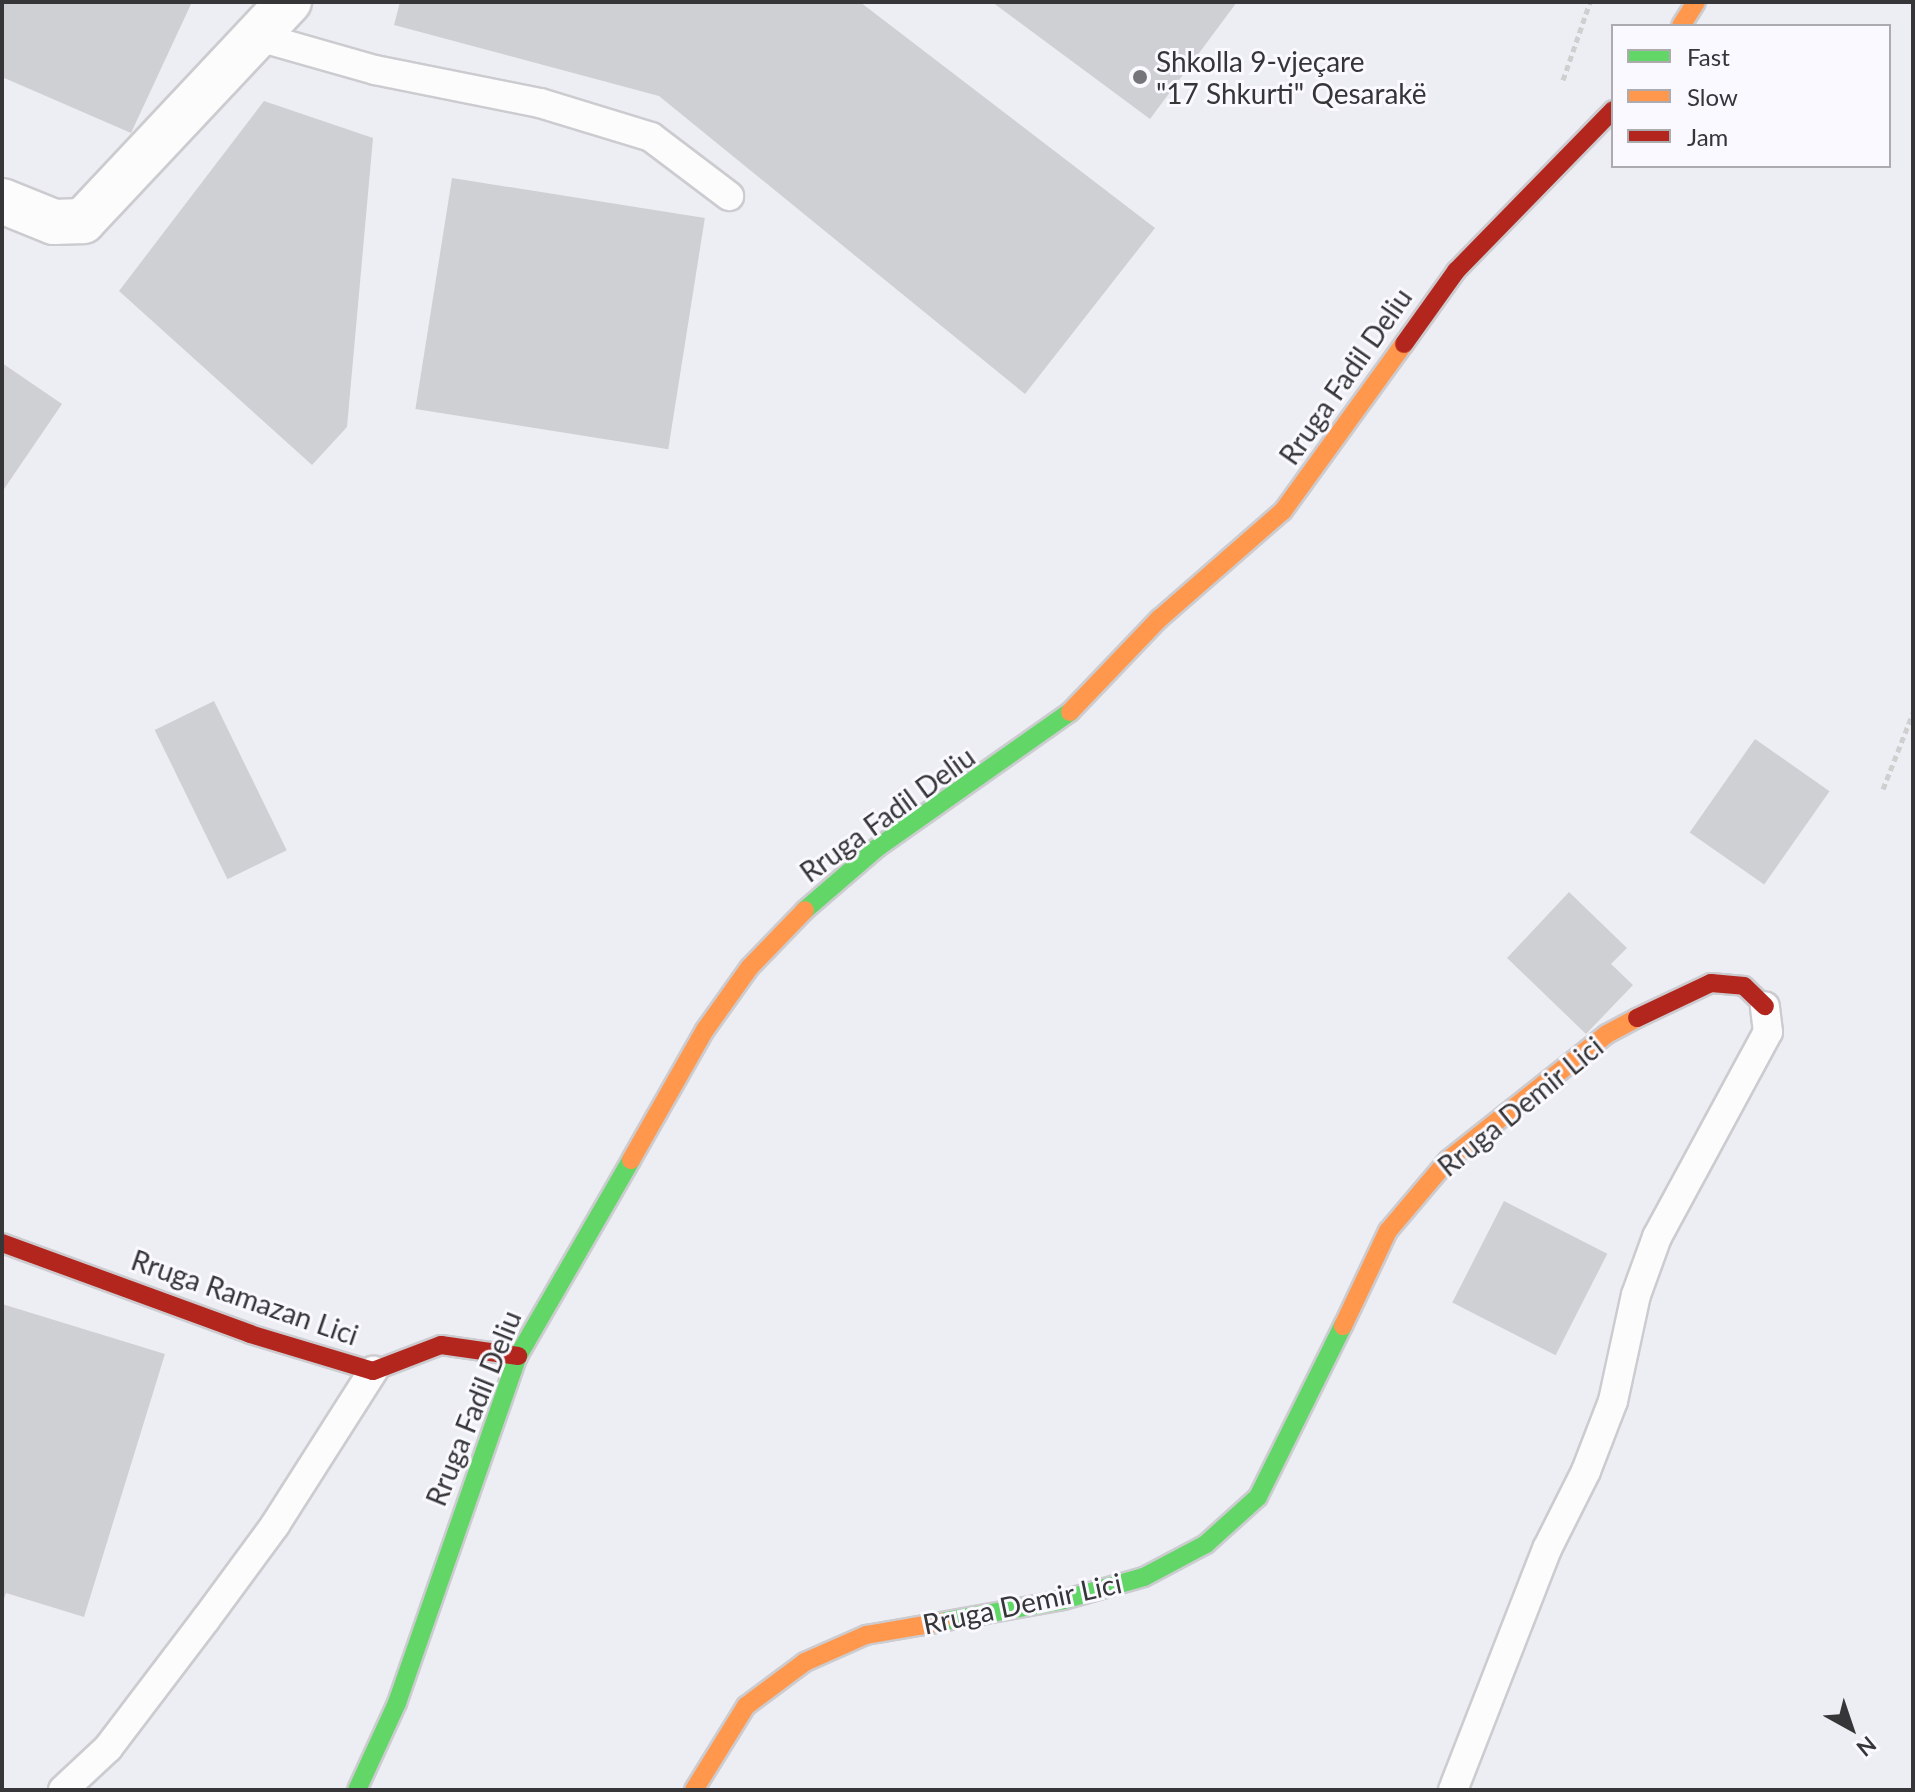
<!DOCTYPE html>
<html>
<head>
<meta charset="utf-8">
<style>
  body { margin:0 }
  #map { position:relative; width:1915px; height:1792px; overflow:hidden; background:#edeef3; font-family:Lato,sans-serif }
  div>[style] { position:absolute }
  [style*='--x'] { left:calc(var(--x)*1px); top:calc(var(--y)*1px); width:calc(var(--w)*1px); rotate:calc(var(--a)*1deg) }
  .building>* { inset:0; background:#cfd0d4; transform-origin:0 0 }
  .path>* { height:5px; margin-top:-2.5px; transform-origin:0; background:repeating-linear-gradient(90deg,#cfcfd0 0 6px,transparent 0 10px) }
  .roads { filter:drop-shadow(2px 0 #ccccd0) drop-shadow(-2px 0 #ccccd0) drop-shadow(0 2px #ccccd0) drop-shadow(0 -2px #ccccd0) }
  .lane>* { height:28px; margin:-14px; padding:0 14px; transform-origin:14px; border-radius:14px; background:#fcfcfd }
  .street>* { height:44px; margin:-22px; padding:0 22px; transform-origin:22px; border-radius:22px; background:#fcfcfd }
  .fast>* { height:18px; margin:-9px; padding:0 9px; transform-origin:9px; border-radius:9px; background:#63d668 }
  .slow>* { height:18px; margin:-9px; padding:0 9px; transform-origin:9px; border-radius:9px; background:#ff974d }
  .jam>* { height:18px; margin:-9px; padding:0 9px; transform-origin:9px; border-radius:9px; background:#b3261e }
  .dots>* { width:22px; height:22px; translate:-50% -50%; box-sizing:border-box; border:4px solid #f9f9ff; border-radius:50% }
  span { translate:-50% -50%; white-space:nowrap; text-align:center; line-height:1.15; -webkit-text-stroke:6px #f9f9ff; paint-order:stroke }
  .poi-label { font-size:28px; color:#363639 }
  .left { translate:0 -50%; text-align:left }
  .street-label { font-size:28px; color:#363639 }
  .frame { position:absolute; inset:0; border:4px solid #363639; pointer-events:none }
  .legend { position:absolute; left:1611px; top:24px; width:280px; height:144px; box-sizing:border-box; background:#f9f9ff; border:2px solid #ababb0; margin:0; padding:10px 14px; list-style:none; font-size:24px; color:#363639 }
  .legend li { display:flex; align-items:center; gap:16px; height:40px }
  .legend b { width:40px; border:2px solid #ababb0 }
  .north { position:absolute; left:1811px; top:1688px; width:80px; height:80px; -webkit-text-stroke:6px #f9f9ff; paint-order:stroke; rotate:140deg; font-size:22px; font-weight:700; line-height:32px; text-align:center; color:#363639 }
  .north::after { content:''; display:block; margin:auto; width:28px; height:36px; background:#363639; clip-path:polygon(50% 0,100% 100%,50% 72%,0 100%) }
</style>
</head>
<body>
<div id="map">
  <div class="building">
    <i style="clip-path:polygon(2px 2px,192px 2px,131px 133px,2px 77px)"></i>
    <i style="clip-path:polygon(400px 2px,860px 2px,1155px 228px,1025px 394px,659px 96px,394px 25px)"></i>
    <i style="clip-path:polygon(992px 2px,1237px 2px,1150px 119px)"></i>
    <i style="clip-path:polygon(264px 101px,373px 138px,347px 427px,312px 465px,119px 291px)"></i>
    <i style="left:452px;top:178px;width:256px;height:234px;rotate:9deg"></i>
    <i style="clip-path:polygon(2px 363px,62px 404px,2px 492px)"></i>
    <i style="left:214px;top:701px;width:166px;height:66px;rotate:64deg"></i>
    <i style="left:1755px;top:739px;width:91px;height:114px;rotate:35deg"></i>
    <i style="clip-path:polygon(1569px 892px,1627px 948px,1611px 964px,1633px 985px,1586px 1034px,1507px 958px)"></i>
    <i style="left:1504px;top:1201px;width:116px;height:114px;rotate:27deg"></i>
    <i style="clip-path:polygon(2px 1304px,165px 1354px,84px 1617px,6px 1593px,2px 1604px)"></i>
  </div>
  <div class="path">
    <i style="--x:1563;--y:80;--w:83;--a:-70.9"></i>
    <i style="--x:1883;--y:789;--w:82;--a:-68.5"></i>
  </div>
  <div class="roads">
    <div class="lane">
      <i style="--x:259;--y:37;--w:121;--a:15.9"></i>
      <i style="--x:375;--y:70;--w:168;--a:11.3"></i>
      <i style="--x:540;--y:103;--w:116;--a:17"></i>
      <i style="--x:651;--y:137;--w:98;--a:37.1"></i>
      <i style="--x:63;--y:1790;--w:62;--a:-43"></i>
      <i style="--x:108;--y:1748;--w:162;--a:-52.8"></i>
      <i style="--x:206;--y:1619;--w:117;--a:-53.7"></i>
      <i style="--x:275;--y:1525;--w:183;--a:-57.5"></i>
      <i style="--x:1453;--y:1790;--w:259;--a:-68.7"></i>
      <i style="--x:1547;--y:1549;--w:87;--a:-63.4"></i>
      <i style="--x:1586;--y:1471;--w:75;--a:-68.9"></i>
      <i style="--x:1613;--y:1401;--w:108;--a:-77.8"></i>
      <i style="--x:1636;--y:1295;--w:62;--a:-70.1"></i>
      <i style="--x:1657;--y:1237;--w:233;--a:-61.6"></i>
      <i style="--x:1768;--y:1032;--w:26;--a:-97"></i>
    </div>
    <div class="street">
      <i style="--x:2;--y:201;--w:56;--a:22"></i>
      <i style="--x:54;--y:222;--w:29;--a:-2"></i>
      <i style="--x:83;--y:221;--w:301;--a:-46.8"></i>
    </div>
    <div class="fast">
      <i style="--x:805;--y:910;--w:95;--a:-40.7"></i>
      <i style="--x:877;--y:848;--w:236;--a:-35.2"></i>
      <i style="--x:941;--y:1622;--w:124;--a:-10.2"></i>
      <i style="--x:1063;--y:1600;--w:84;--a:-15.9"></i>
      <i style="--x:1144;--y:1577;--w:70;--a:-28"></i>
      <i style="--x:1206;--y:1544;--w:70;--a:-42.1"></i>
      <i style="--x:1258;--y:1497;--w:191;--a:-63.6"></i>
      <i style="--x:357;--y:1790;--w:96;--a:-65.3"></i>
      <i style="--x:397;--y:1703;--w:367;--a:-70.8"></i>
      <i style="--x:518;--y:1356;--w:226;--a:-60"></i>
    </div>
    <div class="slow">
      <i style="--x:1681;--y:26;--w:28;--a:-58"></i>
      <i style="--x:1070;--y:712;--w:129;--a:-46.3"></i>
      <i style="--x:1159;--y:619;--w:164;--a:-41.1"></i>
      <i style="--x:1283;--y:511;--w:206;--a:-54.1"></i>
      <i style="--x:631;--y:1160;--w:150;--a:-60.4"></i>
      <i style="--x:705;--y:1030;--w:77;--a:-54.5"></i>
      <i style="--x:750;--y:967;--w:79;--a:-46"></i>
      <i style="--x:1343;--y:1326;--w:105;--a:-64.7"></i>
      <i style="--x:1388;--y:1231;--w:93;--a:-49.8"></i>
      <i style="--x:1448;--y:1160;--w:203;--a:-38.4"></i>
      <i style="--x:1607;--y:1034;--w:34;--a:-28"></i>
      <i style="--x:694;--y:1790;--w:99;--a:-58.2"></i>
      <i style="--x:746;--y:1706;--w:74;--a:-36.7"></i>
      <i style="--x:805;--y:1662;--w:67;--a:-23.9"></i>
      <i style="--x:866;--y:1635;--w:76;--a:-9.8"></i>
    </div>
    <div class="jam">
      <i style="--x:1404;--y:344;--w:90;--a:-54.5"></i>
      <i style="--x:1456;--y:271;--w:225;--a:-45.7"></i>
      <i style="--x:1637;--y:1018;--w:82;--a:-25.3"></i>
      <i style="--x:1711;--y:983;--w:33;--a:5"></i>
      <i style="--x:1744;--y:986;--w:29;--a:44"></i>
      <i style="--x:2;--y:1243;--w:264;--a:20.1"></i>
      <i style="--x:250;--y:1334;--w:128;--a:16.7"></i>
      <i style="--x:373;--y:1371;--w:73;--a:-20.9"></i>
      <i style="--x:441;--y:1345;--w:78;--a:8.1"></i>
    </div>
  </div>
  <div class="dots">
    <i style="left:1140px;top:77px;background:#76767a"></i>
  </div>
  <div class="poi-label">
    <span class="left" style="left:1156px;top:77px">Shkolla 9-vjeçare<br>"17 Shkurti" Qesarakë</span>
  </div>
  <div class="street-label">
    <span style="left:1345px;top:376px;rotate:-55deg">Rruga Fadil Deliu</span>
    <span style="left:887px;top:814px;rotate:-36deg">Rruga Fadil Deliu</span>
    <span style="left:1520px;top:1106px;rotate:-39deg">Rruga Demir Lici</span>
    <span style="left:245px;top:1297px;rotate:19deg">Rruga Ramazan Lici</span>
    <span style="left:473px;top:1408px;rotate:-68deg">Rruga Fadil Deliu</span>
    <span style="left:1022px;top:1603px;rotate:-12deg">Rruga Demir Lici</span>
  </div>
  <div class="frame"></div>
  <ul class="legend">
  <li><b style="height:10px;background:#63d668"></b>Fast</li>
  <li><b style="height:10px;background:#ff974d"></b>Slow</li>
  <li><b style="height:10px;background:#b3261e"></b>Jam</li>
  </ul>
  <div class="north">N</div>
</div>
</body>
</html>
